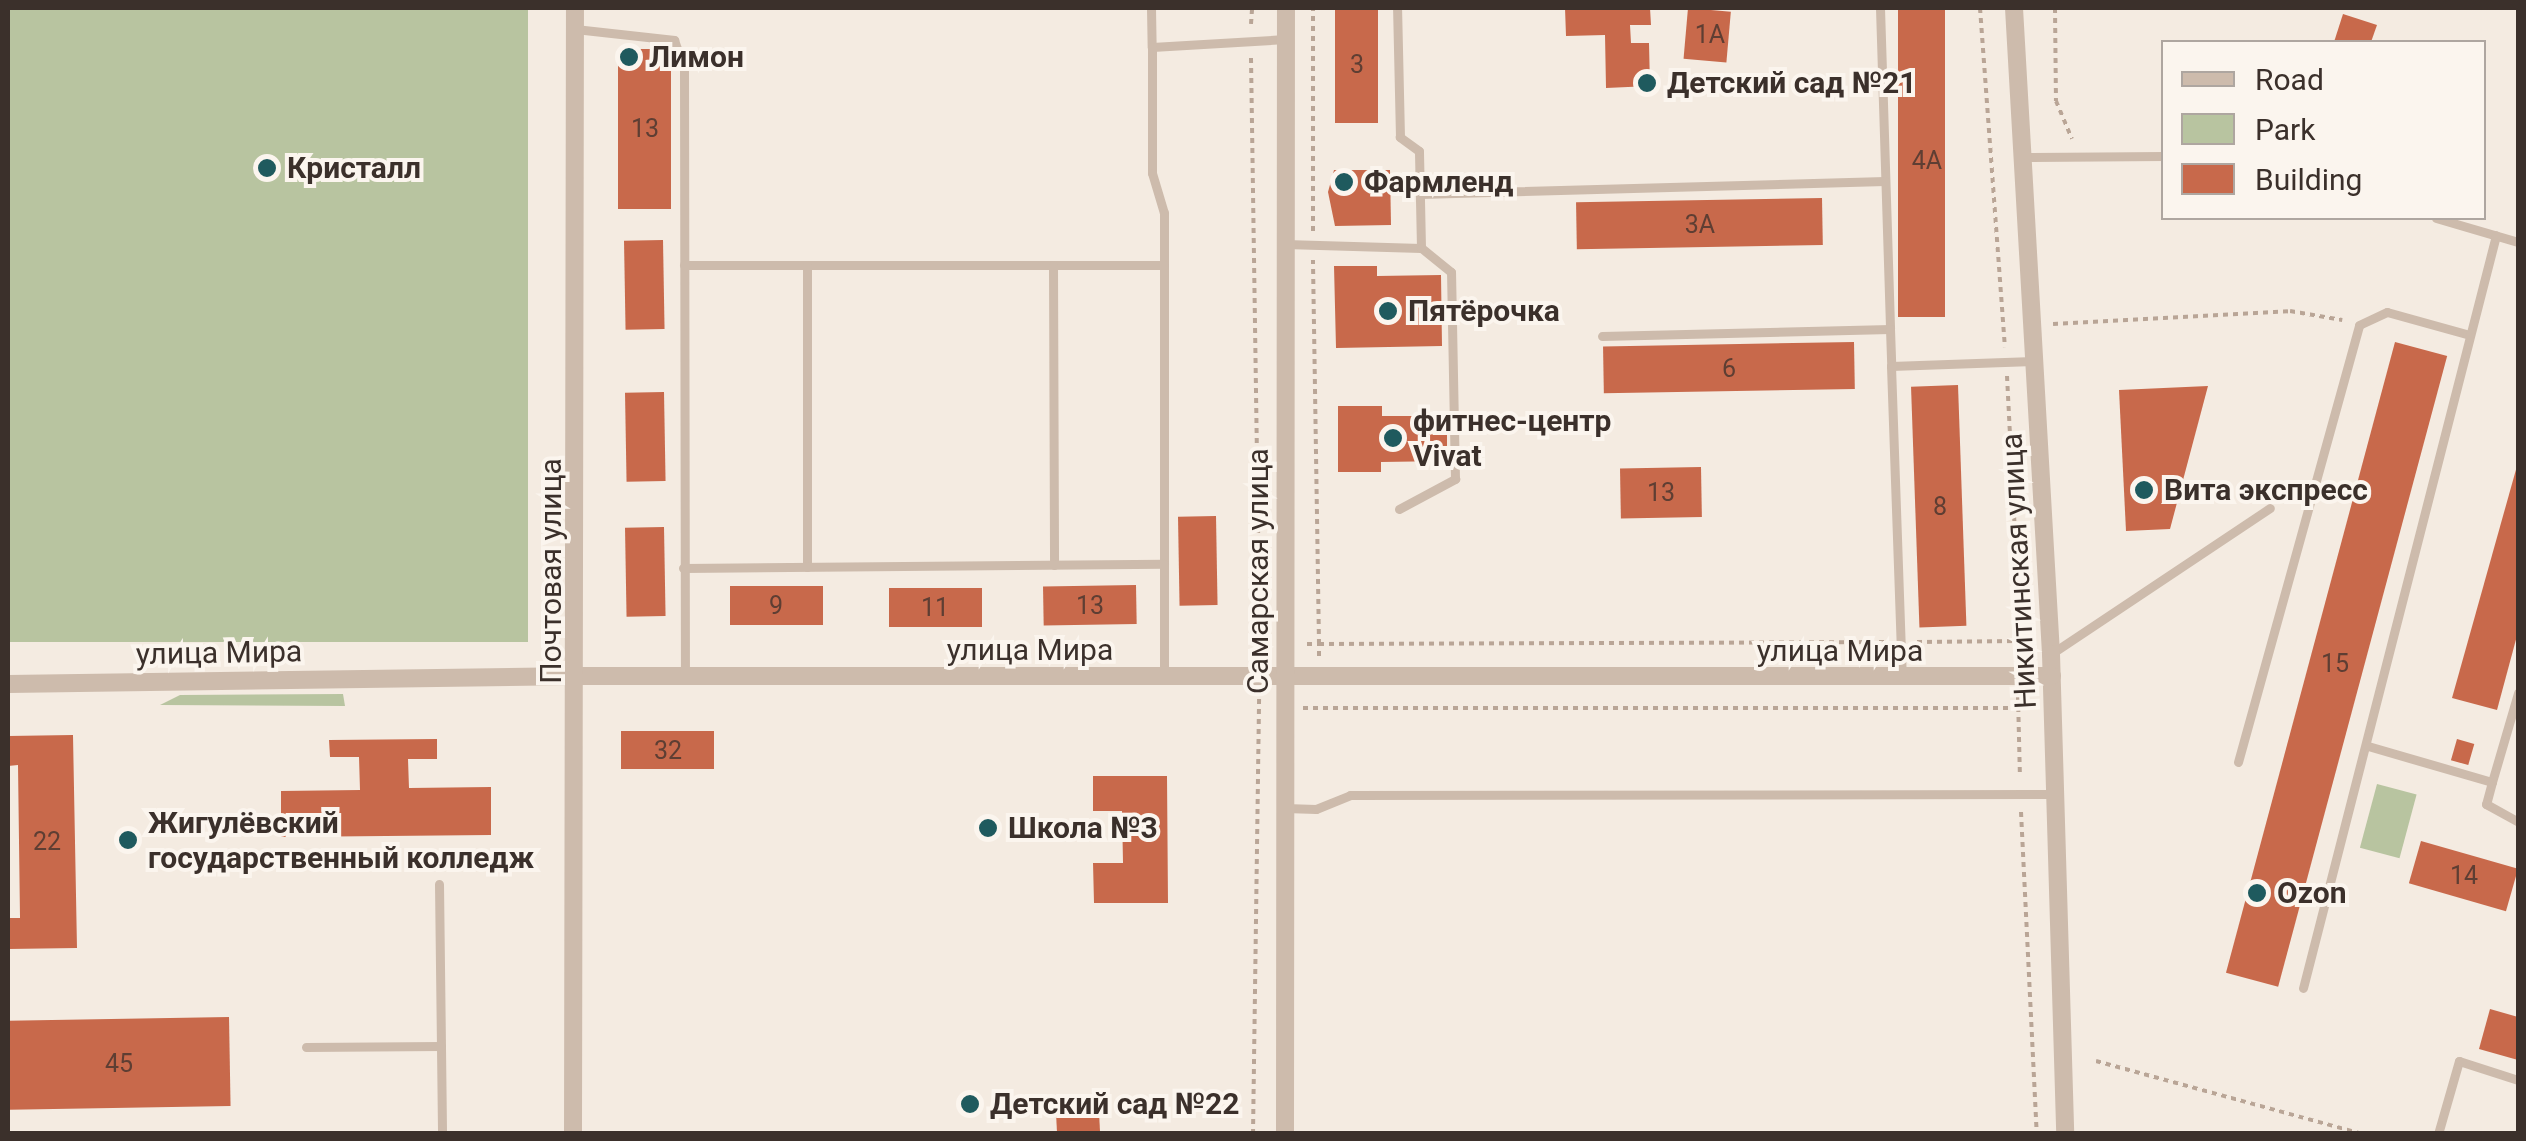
<!DOCTYPE html>
<html>
<head>
<meta charset="utf-8">
<style>
  body { margin:0 }
  #map { position:relative; width:2526px; height:1141px; overflow:hidden; background:#f4ebe1; font-family:Roboto,sans-serif }
  div>[style] { position:absolute }
  [style*='--x'] { left:calc(var(--x)*1px); top:calc(var(--y)*1px); width:calc(var(--w)*1px); rotate:calc(var(--a)*1deg) }
  .green>* { inset:0; background:#b8c4a0; transform-origin:0 0 }
  .building>* { inset:0; background:#c8694b; transform-origin:0 0 }
  .path>* { height:4px; margin-top:-2px; transform-origin:0; background:repeating-linear-gradient(90deg,#b9a596 0 5px,transparent 0 10px) }
  .lane>* { height:9px; margin:-4.5px; padding:0 4.5px; transform-origin:4.5px; border-radius:4.5px; background:#cdbbac }
  .street>* { height:18px; margin:-9px; padding:0 9px; transform-origin:9px; border-radius:9px; background:#cdbbac }
  .dots>* { width:28px; height:28px; translate:-50% -50%; box-sizing:border-box; border:5px solid #fbf5ee; border-radius:50% }
  span { translate:-50% -50%; white-space:nowrap; text-align:center; line-height:1.15; -webkit-text-stroke:8px #fbf5ee; paint-order:stroke }
  .number-label { font-size:25px; color:#5e3e33 }
  .number-label span { -webkit-text-stroke-width:0 }
  .poi-label { font-size:30px; color:#3b302b; font-weight:700 }
  .left { translate:0 -50%; text-align:left }
  .street-label { font-size:30px; color:#3b302b }
  .frame { position:absolute; inset:0; border:10px solid #3b302b; pointer-events:none }
  .legend { position:absolute; left:2161px; top:40px; width:325px; height:180px; box-sizing:border-box; background:#fbf5ee; border:2px solid #aea6a0; margin:0; padding:12px 18px; list-style:none; font-size:30px; color:#3b302b }
  .legend li { display:flex; align-items:center; gap:20px; height:50px }
  .legend b { width:50px; border:2px solid #aea6a0 }
</style>
</head>
<body>
<div id="map">
  <div class="green">
    <i style="left:8px;top:8px;width:520px;height:634px"></i>
    <i style="clip-path:polygon(343px 694px,345px 706px,160px 705px,180px 695px)"></i>
    <i style="left:2377px;top:784px;width:41px;height:66px;rotate:15deg"></i>
  </div>
  <div class="building">
    <i style="left:1335px;top:8px;width:43px;height:115px"></i>
    <i style="clip-path:polygon(1565px 8px,1650px 8px,1651px 25px,1630px 25px,1631px 43px,1649px 43px,1650px 86px,1606px 88px,1605px 35px,1566px 36px)"></i>
    <i style="left:1688px;top:8px;width:43px;height:51px;rotate:5deg"></i>
    <i style="left:1898px;top:8px;width:47px;height:309px"></i>
    <i style="clip-path:polygon(2343px 14px,2377px 25px,2371px 42px,2334px 42px)"></i>
    <i style="left:671px;top:49px;width:160px;height:53px;rotate:90deg"></i>
    <i style="clip-path:polygon(1334px 170px,1390px 170px,1391px 225px,1335px 226px,1328px 192px)"></i>
    <i style="left:1822px;top:198px;width:47px;height:246px;rotate:89deg"></i>
    <i style="left:663px;top:240px;width:89px;height:39px;rotate:89deg"></i>
    <i style="clip-path:polygon(1334px 266px,1377px 266px,1377px 276px,1441px 275px,1442px 346px,1336px 348px)"></i>
    <i style="left:1854px;top:342px;width:47px;height:251px;rotate:89deg"></i>
    <i style="left:2395px;top:342px;width:54px;height:653px;rotate:15deg"></i>
    <i style="left:1958px;top:385px;width:241px;height:47px;rotate:88deg"></i>
    <i style="clip-path:polygon(2208px 386px,2170px 529px,2126px 531px,2119px 390px)"></i>
    <i style="left:664px;top:392px;width:89px;height:39px;rotate:89deg"></i>
    <i style="clip-path:polygon(1338px 406px,1382px 406px,1382px 416px,1447px 416px,1447px 461px,1381px 462px,1381px 472px,1338px 472px)"></i>
    <i style="clip-path:polygon(2517px 466px,2518px 632px,2497px 710px,2452px 698px)"></i>
    <i style="left:1701px;top:467px;width:50px;height:81px;rotate:89deg"></i>
    <i style="left:1216px;top:516px;width:89px;height:38px;rotate:89deg"></i>
    <i style="left:664px;top:527px;width:89px;height:39px;rotate:89deg"></i>
    <i style="left:1136px;top:585px;width:39px;height:93px;rotate:89deg"></i>
    <i style="left:823px;top:586px;width:39px;height:93px;rotate:90deg"></i>
    <i style="left:982px;top:588px;width:39px;height:93px;rotate:90deg"></i>
    <i style="left:714px;top:731px;width:38px;height:93px;rotate:90deg"></i>
    <i style="clip-path:polygon(73px 735px,77px 948px,8px 949px,8px 918px,20px 918px,18px 765px,8px 766px,8px 736px)"></i>
    <i style="clip-path:polygon(437px 739px,437px 759px,408px 759px,409px 788px,491px 787px,491px 835px,281px 837px,281px 791px,360px 790px,359px 757px,330px 757px,329px 740px)"></i>
    <i style="left:2457px;top:739px;width:18px;height:22px;rotate:16deg"></i>
    <i style="clip-path:polygon(1093px 776px,1167px 776px,1168px 903px,1094px 903px,1093px 863px,1123px 863px,1122px 811px,1093px 811px)"></i>
    <i style="left:2421px;top:841px;width:101px;height:44px;rotate:16deg"></i>
    <i style="clip-path:polygon(2490px 1009px,2518px 1017px,2518px 1060px,2479px 1049px)"></i>
    <i style="left:229px;top:1017px;width:89px;height:221px;rotate:89deg"></i>
    <i style="left:1099px;top:1112px;width:22px;height:43px;rotate:87deg"></i>
  </div>
  <div class="path">
    <i style="--x:1980;--y:8;--w:340;--a:85.8"></i>
    <i style="--x:2055;--y:8;--w:93;--a:89.4"></i>
    <i style="--x:2056;--y:101;--w:41;--a:67.2"></i>
    <i style="--x:1251;--y:24;--w:16;--a:-86"></i>
    <i style="--x:1251;--y:58;--w:600;--a:89.14"></i>
    <i style="--x:1313;--y:231;--w:223;--a:-90"></i>
    <i style="--x:2053;--y:324;--w:237;--a:-3.1"></i>
    <i style="--x:2290;--y:311;--w:53;--a:9.8"></i>
    <i style="--x:2007;--y:376;--w:273;--a:87.1"></i>
    <i style="--x:1917;--y:642;--w:104;--a:-0.6"></i>
    <i style="--x:1307;--y:644;--w:12;--a:0"></i>
    <i style="--x:1319;--y:644;--w:384;--a:-90.9"></i>
    <i style="--x:1319;--y:656;--w:12;--a:-90"></i>
    <i style="--x:1319;--y:644;--w:569;--a:-0.2"></i>
    <i style="--x:2018;--y:697;--w:80;--a:88.6"></i>
    <i style="--x:1303;--y:708;--w:715;--a:0"></i>
    <i style="--x:2021;--y:812;--w:322;--a:87.2"></i>
    <i style="--x:2096;--y:1061;--w:276;--a:15.3"></i>
    <i style="--x:1253;--y:1134;--w:437;--a:-89.2"></i>
  </div>
  <div class="lane">
    <i style="--x:1151;--y:8;--w:39;--a:89"></i>
    <i style="--x:1152;--y:47;--w:133;--a:-3.4"></i>
    <i style="--x:1880;--y:8;--w:321;--a:88.2"></i>
    <i style="--x:575;--y:29;--w:100;--a:6.3"></i>
    <i style="--x:674;--y:40;--w:30;--a:70"></i>
    <i style="--x:684;--y:68;--w:608;--a:89.91"></i>
    <i style="--x:1152;--y:47;--w:126;--a:90"></i>
    <i style="--x:1152;--y:173;--w:42;--a:73.3"></i>
    <i style="--x:1164;--y:213;--w:351;--a:90"></i>
    <i style="--x:2022;--y:157;--w:142;--a:-0.4"></i>
    <i style="--x:1420;--y:194;--w:465;--a:-1.6"></i>
    <i style="--x:2436;--y:218;--w:85;--a:16.3"></i>
    <i style="--x:1285;--y:244;--w:136;--a:1.7"></i>
    <i style="--x:1421;--y:248;--w:97;--a:-91.2"></i>
    <i style="--x:1419;--y:151;--w:24;--a:-144"></i>
    <i style="--x:1400;--y:137;--w:129;--a:-91.3"></i>
    <i style="--x:684;--y:265;--w:480;--a:0"></i>
    <i style="--x:1053;--y:265;--w:300;--a:89.8"></i>
    <i style="--x:1602;--y:336;--w:288;--a:-1.4"></i>
    <i style="--x:1890;--y:329;--w:37;--a:88"></i>
    <i style="--x:1891;--y:366;--w:142;--a:-2"></i>
    <i style="--x:1891;--y:366;--w:312;--a:88"></i>
    <i style="--x:1399;--y:509;--w:64;--a:-28.2"></i>
    <i style="--x:1455;--y:479;--w:207;--a:-91.1"></i>
    <i style="--x:1451;--y:272;--w:38;--a:-141"></i>
    <i style="--x:807;--y:567;--w:302;--a:-90"></i>
    <i style="--x:683;--y:568;--w:481;--a:-0.5"></i>
    <i style="--x:1164;--y:564;--w:112;--a:90"></i>
    <i style="--x:2051;--y:654;--w:263;--a:-33.7"></i>
    <i style="--x:2368;--y:746;--w:129;--a:16.2"></i>
    <i style="--x:2492;--y:782;--w:23;--a:105"></i>
    <i style="--x:2486;--y:804;--w:37;--a:29"></i>
    <i style="--x:2238;--y:762;--w:453;--a:-74.5"></i>
    <i style="--x:2359;--y:325;--w:31;--a:-25"></i>
    <i style="--x:2387;--y:312;--w:86;--a:15.5"></i>
    <i style="--x:2492;--y:782;--w:93;--a:-73.7"></i>
    <i style="--x:1285;--y:808;--w:31;--a:2"></i>
    <i style="--x:1316;--y:809;--w:37;--a:-22"></i>
    <i style="--x:1350;--y:795;--w:704;--a:-0.08"></i>
    <i style="--x:439;--y:884;--w:250;--a:89.3"></i>
    <i style="--x:2303;--y:988;--w:777;--a:-75.62"></i>
    <i style="--x:306;--y:1047;--w:135;--a:-0.4"></i>
    <i style="--x:2438;--y:1134;--w:76;--a:-74"></i>
    <i style="--x:2459;--y:1061;--w:62;--a:17.9"></i>
  </div>
  <div class="street">
    <i style="--x:2014;--y:8;--w:647;--a:86.72"></i>
    <i style="--x:2051;--y:654;--w:480;--a:88.3"></i>
    <i style="--x:8;--y:684;--w:571;--a:-0.8"></i>
    <i style="--x:579;--y:676;--w:1473;--a:0"></i>
    <i style="--x:573;--y:1134;--w:1126;--a:-89.9"></i>
    <i style="--x:1285;--y:1134;--w:1126;--a:-89.95"></i>
  </div>
  <div class="dots">
    <i style="left:629px;top:57px;background:#1f5a5e"></i>
    <i style="left:1647px;top:83px;background:#1f5a5e"></i>
    <i style="left:267px;top:168px;background:#1f5a5e"></i>
    <i style="left:1344px;top:182px;background:#1f5a5e"></i>
    <i style="left:1388px;top:311px;background:#1f5a5e"></i>
    <i style="left:1393px;top:438px;background:#1f5a5e"></i>
    <i style="left:2144px;top:490px;background:#1f5a5e"></i>
    <i style="left:988px;top:828px;background:#1f5a5e"></i>
    <i style="left:128px;top:840px;background:#1f5a5e"></i>
    <i style="left:2257px;top:893px;background:#1f5a5e"></i>
    <i style="left:970px;top:1104px;background:#1f5a5e"></i>
  </div>
  <div class="number-label">
    <span style="left:1710px;top:35px">1А</span>
    <span style="left:1357px;top:65px">3</span>
    <span style="left:645px;top:129px">13</span>
    <span style="left:1927px;top:161px">4А</span>
    <span style="left:1700px;top:225px">3А</span>
    <span style="left:1729px;top:369px">6</span>
    <span style="left:1661px;top:493px">13</span>
    <span style="left:1940px;top:507px">8</span>
    <span style="left:776px;top:606px">9</span>
    <span style="left:1090px;top:606px">13</span>
    <span style="left:935px;top:608px">11</span>
    <span style="left:2335px;top:664px">15</span>
    <span style="left:668px;top:751px">32</span>
    <span style="left:47px;top:842px">22</span>
    <span style="left:2464px;top:876px">14</span>
    <span style="left:119px;top:1064px">45</span>
  </div>
  <div class="poi-label">
    <span class="left" style="left:649px;top:57px">Лимон</span>
    <span class="left" style="left:1667px;top:83px">Детский сад №21</span>
    <span class="left" style="left:287px;top:168px">Кристалл</span>
    <span class="left" style="left:1364px;top:182px">Фармленд</span>
    <span class="left" style="left:1408px;top:311px">Пятёрочка</span>
    <span class="left" style="left:1413px;top:438px">фитнес-центр<br>Vivat</span>
    <span class="left" style="left:2164px;top:490px">Вита экспресс</span>
    <span class="left" style="left:148px;top:840px">Жигулёвский<br>государственный колледж</span>
    <span class="left" style="left:1008px;top:828px">Школа №3</span>
    <span class="left" style="left:2277px;top:893px">Ozon</span>
    <span class="left" style="left:990px;top:1104px">Детский сад №22</span>
  </div>
  <div class="street-label">
    <span style="left:551px;top:571px;rotate:-90deg">Почтовая улица</span>
    <span style="left:1258px;top:571px;rotate:-90deg">Самарская улица</span>
    <span style="left:2019px;top:571px;rotate:-93deg">Никитинская улица</span>
    <span style="left:1030px;top:650px">улица Мира</span>
    <span style="left:1840px;top:651px">улица Мира</span>
    <span style="left:219px;top:653px;rotate:-1deg">улица Мира</span>
  </div>
  <div class="frame"></div>
  <ul class="legend">
  <li><b style="height:12px;background:#cdbbac"></b>Road</li>
  <li><b style="height:28px;background:#b8c4a0"></b>Park</li>
  <li><b style="height:28px;background:#c8694b"></b>Building</li>
  </ul>
</div>
</body>
</html>
